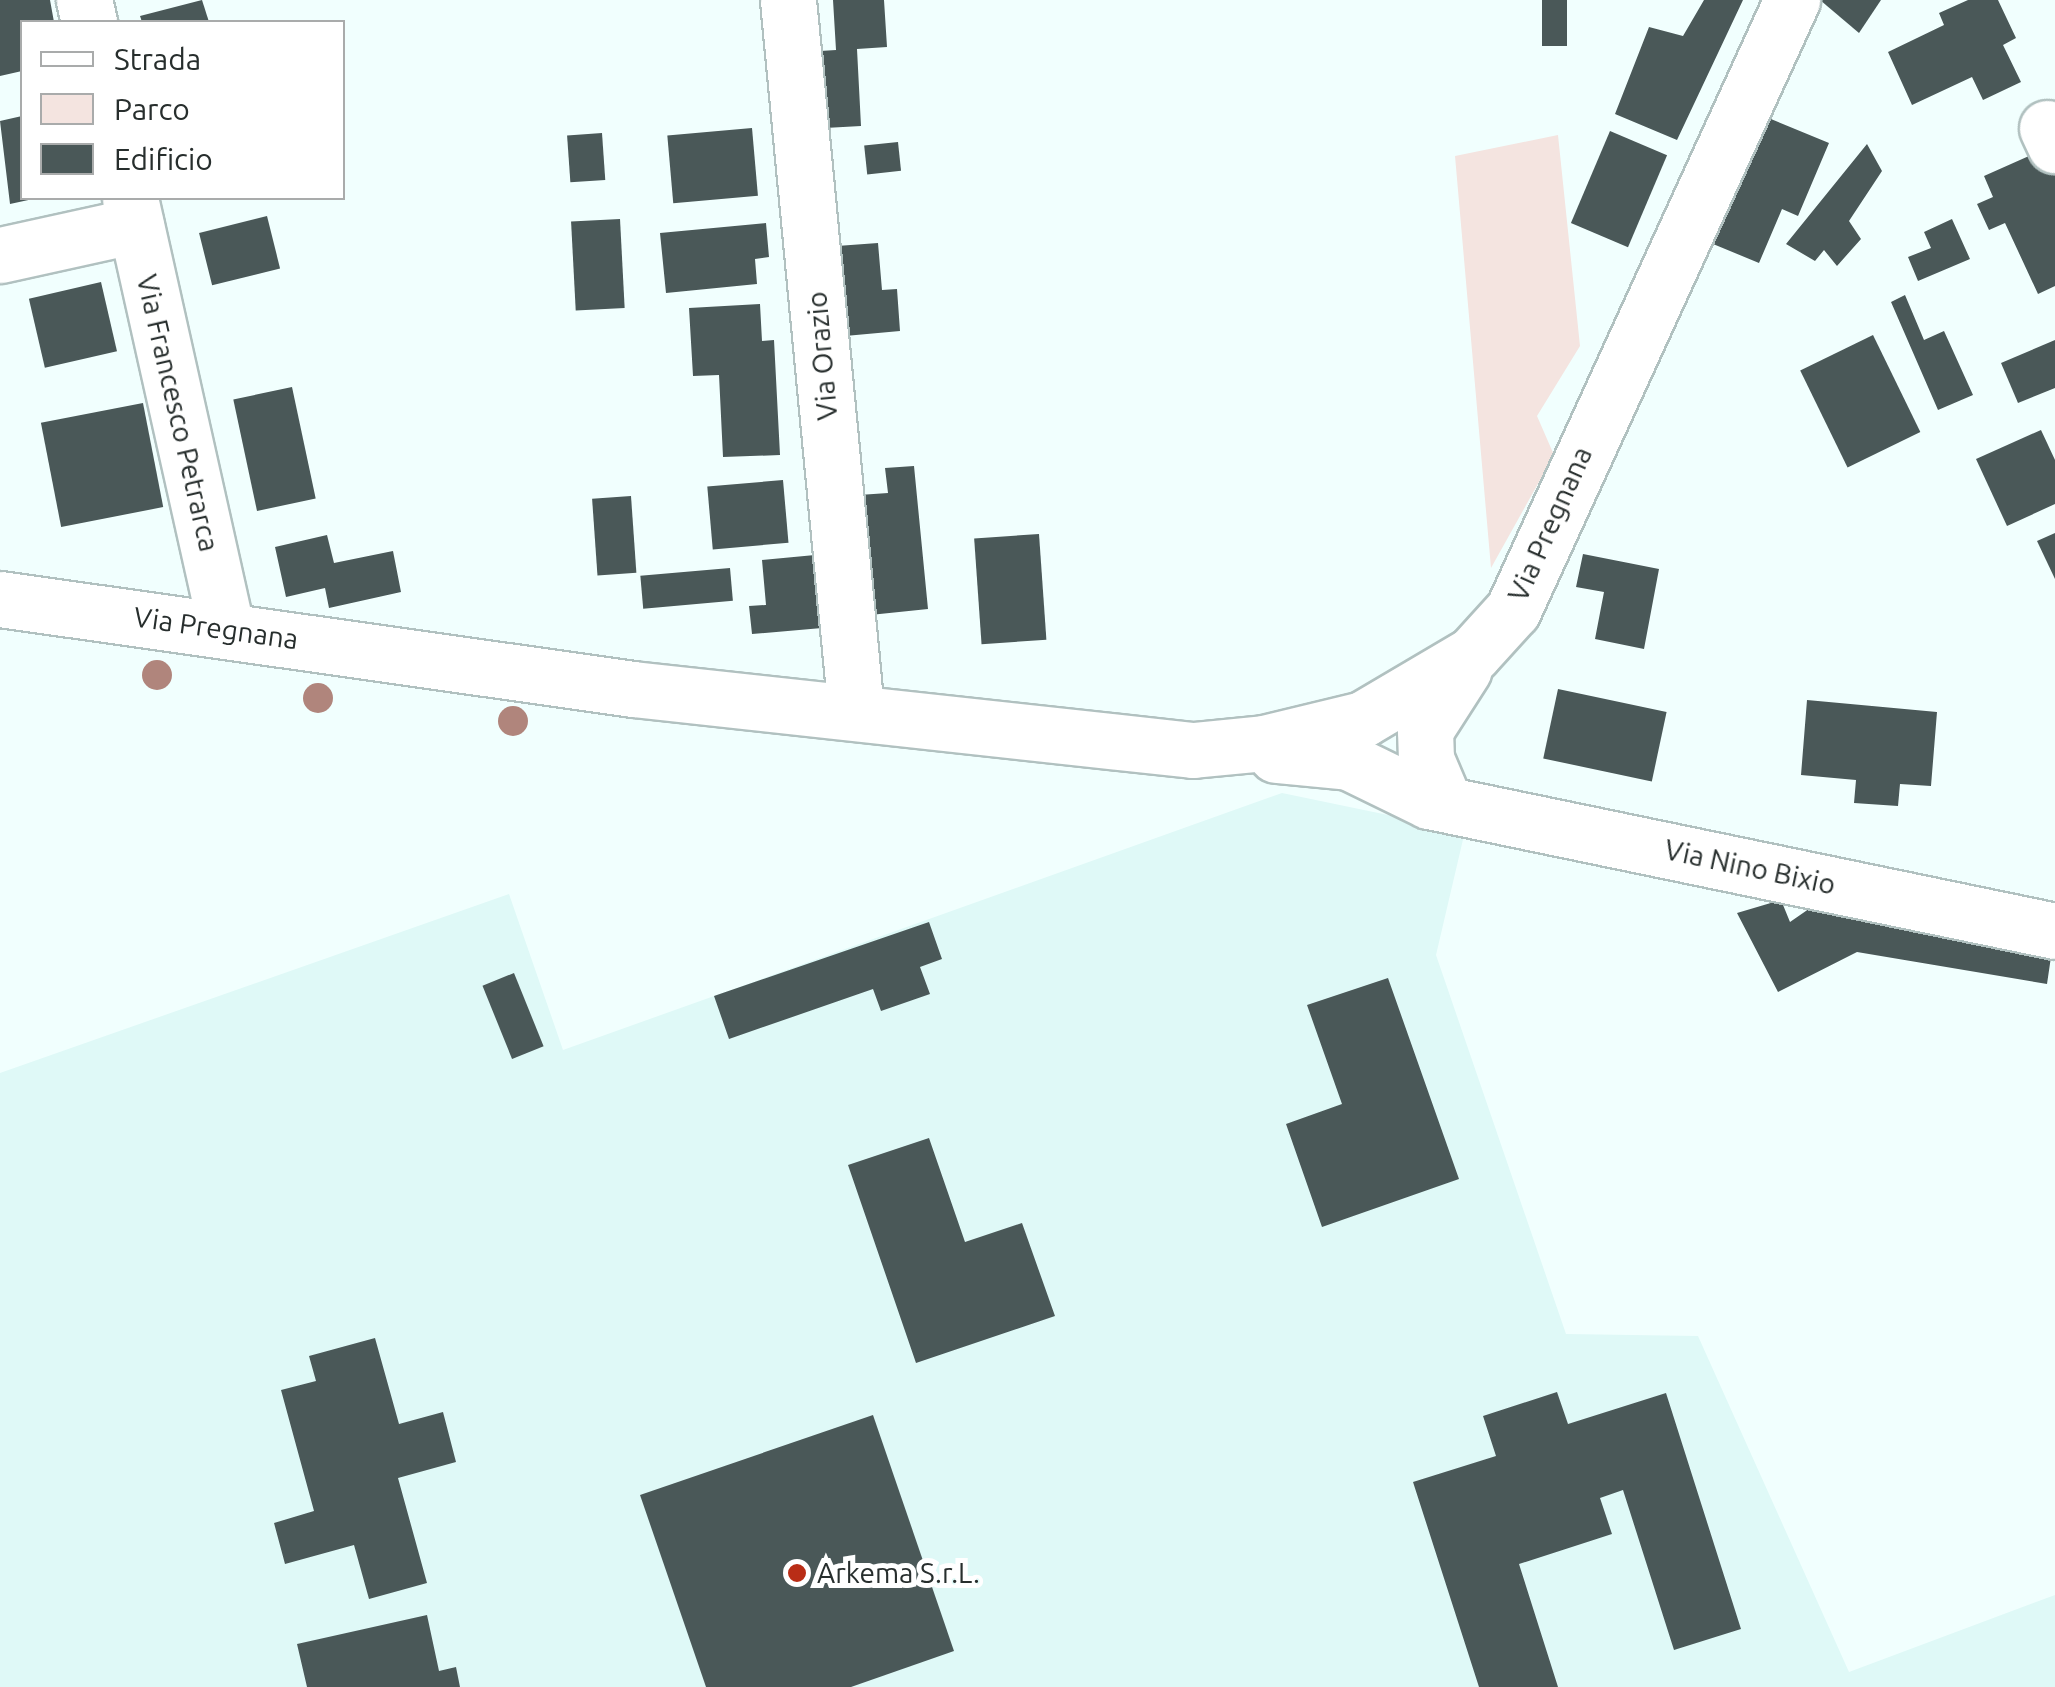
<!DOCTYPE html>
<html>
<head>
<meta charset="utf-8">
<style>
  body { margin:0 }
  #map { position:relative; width:2055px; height:1687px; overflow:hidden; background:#f1fffe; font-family:Ubuntu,sans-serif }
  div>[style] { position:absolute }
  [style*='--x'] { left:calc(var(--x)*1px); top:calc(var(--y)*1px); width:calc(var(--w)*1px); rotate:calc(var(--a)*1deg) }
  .built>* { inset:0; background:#dff9f7 }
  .green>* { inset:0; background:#f4e4e0 }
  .building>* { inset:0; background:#4a5858; transform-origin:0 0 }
  .roads { filter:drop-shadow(2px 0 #b1c1c0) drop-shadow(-2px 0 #b1c1c0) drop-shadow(0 2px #b1c1c0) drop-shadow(0 -2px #b1c1c0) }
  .minor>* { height:55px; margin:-27.5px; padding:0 27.5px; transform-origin:27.5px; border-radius:27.5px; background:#fff }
  .trees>* { width:30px; height:30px; margin:-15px; border-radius:50%; background:#b0857c }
  .dots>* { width:28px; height:28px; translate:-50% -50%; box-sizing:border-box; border:5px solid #fff; border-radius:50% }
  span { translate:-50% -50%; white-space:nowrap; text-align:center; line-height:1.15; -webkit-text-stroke:10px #fff; paint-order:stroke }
  .street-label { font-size:28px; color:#272e2d }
  .poi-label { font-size:28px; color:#272e2d }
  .left { translate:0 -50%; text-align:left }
  .legend { position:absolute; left:20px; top:20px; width:325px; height:180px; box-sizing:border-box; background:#fff; border:2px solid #a9abab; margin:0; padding:12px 18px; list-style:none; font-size:30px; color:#272e2d }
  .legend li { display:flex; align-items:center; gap:20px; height:50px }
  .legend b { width:50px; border:2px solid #a9abab }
</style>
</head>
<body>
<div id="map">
  <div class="built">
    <i style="clip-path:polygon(1282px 793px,1465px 831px,1436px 955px,1566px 1334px,1698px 1336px,1849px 1672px,2055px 1595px,2055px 1687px,0 1687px,0 1073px,509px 894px,563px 1050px)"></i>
  </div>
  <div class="green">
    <i style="clip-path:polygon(1558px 135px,1580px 346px,1537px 416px,1554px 455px,1491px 568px,1455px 156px)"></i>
  </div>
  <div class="building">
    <i style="clip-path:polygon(0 0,50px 0,54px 22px,22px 22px,22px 71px,0 76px)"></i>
    <i style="clip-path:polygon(202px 0,209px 22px,142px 22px,140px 16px)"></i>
    <i style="clip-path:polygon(833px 0,884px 0,887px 47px,857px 49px,861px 126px,825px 128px,820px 51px,836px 50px)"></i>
    <i style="left:1542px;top:0;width:25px;height:46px"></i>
    <i style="clip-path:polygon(1704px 0,1743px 0,1677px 140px,1615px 114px,1649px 27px,1683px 36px)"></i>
    <i style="clip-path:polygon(1820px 0,1881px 0,1859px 33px)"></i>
    <i style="clip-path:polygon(1968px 0,1998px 0,2016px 38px,2003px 45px,2021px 82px,1983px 100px,1972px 77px,1912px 105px,1888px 52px,1944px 25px,1939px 13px)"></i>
    <i style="clip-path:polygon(1754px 112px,1829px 143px,1798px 216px,1782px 209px,1759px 263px,1701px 239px)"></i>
    <i style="clip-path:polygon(22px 116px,22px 198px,33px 199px,10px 204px,0 121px)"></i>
    <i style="left:752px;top:128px;width:68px;height:85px;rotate:85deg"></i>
    <i style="left:1610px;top:131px;width:62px;height:100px;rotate:23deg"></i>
    <i style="left:602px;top:133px;width:47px;height:35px;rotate:86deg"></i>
    <i style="left:898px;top:142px;width:29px;height:34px;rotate:84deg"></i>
    <i style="clip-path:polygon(1867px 144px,1882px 171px,1849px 221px,1861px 239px,1837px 266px,1824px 250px,1815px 261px,1786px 244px)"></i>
    <i style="clip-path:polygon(2047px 148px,2055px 166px,2055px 286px,2038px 294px,2005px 223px,1989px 230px,1977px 204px,1993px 197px,1984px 176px)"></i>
    <i style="left:267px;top:216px;width:54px;height:70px;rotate:76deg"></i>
    <i style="left:620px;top:219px;width:89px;height:49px;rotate:87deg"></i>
    <i style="clip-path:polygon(1952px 219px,1970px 259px,1918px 281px,1908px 257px,1931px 248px,1924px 232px)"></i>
    <i style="clip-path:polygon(766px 223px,769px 257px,755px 259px,757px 284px,666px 293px,660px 233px)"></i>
    <i style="clip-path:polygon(878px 243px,882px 290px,897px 289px,900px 331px,845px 336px,837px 246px)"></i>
    <i style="left:101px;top:282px;width:71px;height:74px;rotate:77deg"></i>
    <i style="clip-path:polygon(1905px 295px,1924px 340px,1944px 331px,1973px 395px,1938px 410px,1891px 302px)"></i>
    <i style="clip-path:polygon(760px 304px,762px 341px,774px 340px,780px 455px,723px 457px,719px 375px,693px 376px,689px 308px)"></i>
    <i style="left:1873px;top:335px;width:108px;height:81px;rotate:64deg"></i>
    <i style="clip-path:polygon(2055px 340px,2055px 388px,2018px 403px,2001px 363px)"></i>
    <i style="left:292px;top:387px;width:114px;height:60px;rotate:78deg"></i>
    <i style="left:143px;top:403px;width:106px;height:104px;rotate:79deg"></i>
    <i style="clip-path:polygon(2041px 430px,2055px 460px,2055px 504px,2007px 526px,1976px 459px)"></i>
    <i style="clip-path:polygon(914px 466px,928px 609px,870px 615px,859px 495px,888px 493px,885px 468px)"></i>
    <i style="left:783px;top:480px;width:63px;height:76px;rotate:85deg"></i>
    <i style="left:631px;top:496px;width:77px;height:39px;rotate:86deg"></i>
    <i style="clip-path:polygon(2055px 533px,2055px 579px,2037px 541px)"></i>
    <i style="left:1039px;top:534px;width:106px;height:65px;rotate:86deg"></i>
    <i style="clip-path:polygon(327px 535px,334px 563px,393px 551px,401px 592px,329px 608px,325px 588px,286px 597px,275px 547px)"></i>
    <i style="clip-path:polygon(1583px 554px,1659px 569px,1644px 649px,1595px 639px,1604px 592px,1576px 587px)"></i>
    <i style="clip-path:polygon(815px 555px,822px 628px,752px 634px,749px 606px,766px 605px,762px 560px)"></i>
    <i style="left:730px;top:568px;width:33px;height:90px;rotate:85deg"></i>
    <i style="left:1558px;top:689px;width:111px;height:71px;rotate:12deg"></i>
    <i style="clip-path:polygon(1807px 700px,1937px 712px,1931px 786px,1900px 784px,1898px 806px,1854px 803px,1856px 780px,1801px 775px)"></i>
    <i style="clip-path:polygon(1781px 900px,1790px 922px,1816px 904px,2052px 950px,2047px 984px,1857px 952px,1778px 992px,1737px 913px)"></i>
    <i style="clip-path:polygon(929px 922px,942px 959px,920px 967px,930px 994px,881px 1011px,873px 989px,729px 1039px,714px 996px)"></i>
    <i style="left:514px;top:973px;width:79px;height:34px;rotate:68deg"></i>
    <i style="clip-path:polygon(1388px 978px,1459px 1179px,1322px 1227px,1286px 1124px,1342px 1104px,1307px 1005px)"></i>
    <i style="clip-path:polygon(929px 1138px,965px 1242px,1022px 1223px,1055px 1316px,916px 1363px,848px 1165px)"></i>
    <i style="clip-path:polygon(375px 1338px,399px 1424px,443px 1412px,456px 1462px,398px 1478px,427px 1583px,369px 1599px,354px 1545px,285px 1564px,274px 1523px,314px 1511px,281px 1390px,316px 1381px,309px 1356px)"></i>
    <i style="clip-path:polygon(1557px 1392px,1568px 1424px,1666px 1393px,1741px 1629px,1674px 1650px,1623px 1490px,1600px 1498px,1612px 1534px,1519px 1564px,1558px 1687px,1479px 1687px,1413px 1482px,1496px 1456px,1483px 1416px)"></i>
    <i style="clip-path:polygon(873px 1415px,954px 1651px,851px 1687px,706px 1687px,640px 1495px)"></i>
    <i style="clip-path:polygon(427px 1615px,439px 1671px,456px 1667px,460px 1687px,307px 1687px,297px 1644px)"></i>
  </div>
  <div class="roads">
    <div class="minor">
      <i style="--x:84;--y:0;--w:23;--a:77"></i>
      <i style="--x:788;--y:0;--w:715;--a:84.54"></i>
      <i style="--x:2047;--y:128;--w:19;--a:65"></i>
      <i style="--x:130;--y:198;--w:442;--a:77.4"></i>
      <i style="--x:0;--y:255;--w:139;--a:-12.4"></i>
      <i style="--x:0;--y:599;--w:639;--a:8.09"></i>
      <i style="--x:633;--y:689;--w:563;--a:6.22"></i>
      <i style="--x:1193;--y:750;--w:71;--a:-5.6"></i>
      <i style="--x:1264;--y:743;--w:102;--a:-13.6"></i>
      <i style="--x:1363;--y:719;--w:128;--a:-30.6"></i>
      <i style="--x:1473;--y:654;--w:59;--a:-47.7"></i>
      <i style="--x:1513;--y:610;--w:671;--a:-65.42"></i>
      <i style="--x:1276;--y:755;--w:73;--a:5.5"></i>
      <i style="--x:1349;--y:762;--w:89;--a:26"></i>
      <i style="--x:1429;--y:801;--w:639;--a:11.73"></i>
      <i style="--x:1445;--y:804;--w:49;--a:-112.9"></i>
      <i style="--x:1426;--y:759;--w:29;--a:-92"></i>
      <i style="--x:1425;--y:730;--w:72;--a:-57.4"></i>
    </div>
  </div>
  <div class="trees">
    <i style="left:157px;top:675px"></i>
    <i style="left:318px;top:698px"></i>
    <i style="left:513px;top:721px"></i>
  </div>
  <div class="dots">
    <i style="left:797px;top:1573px;background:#b92d16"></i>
  </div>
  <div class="street-label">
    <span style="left:822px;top:356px;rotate:-95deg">Via Orazio</span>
    <span style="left:178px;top:413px;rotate:77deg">Via Francesco Petrarca</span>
    <span style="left:1550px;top:524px;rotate:-66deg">Via Pregnana</span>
    <span style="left:216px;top:628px;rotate:8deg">Via Pregnana</span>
    <span style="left:1750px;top:867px;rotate:12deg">Via Nino Bixio</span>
  </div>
  <div class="poi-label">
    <span class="left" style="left:817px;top:1573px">Arkema S.r.L.</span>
  </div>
  <ul class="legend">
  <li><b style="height:12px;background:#fff"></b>Strada</li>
  <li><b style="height:28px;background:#f4e4e0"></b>Parco</li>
  <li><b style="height:28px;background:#4a5858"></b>Edificio</li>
  </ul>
</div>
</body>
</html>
